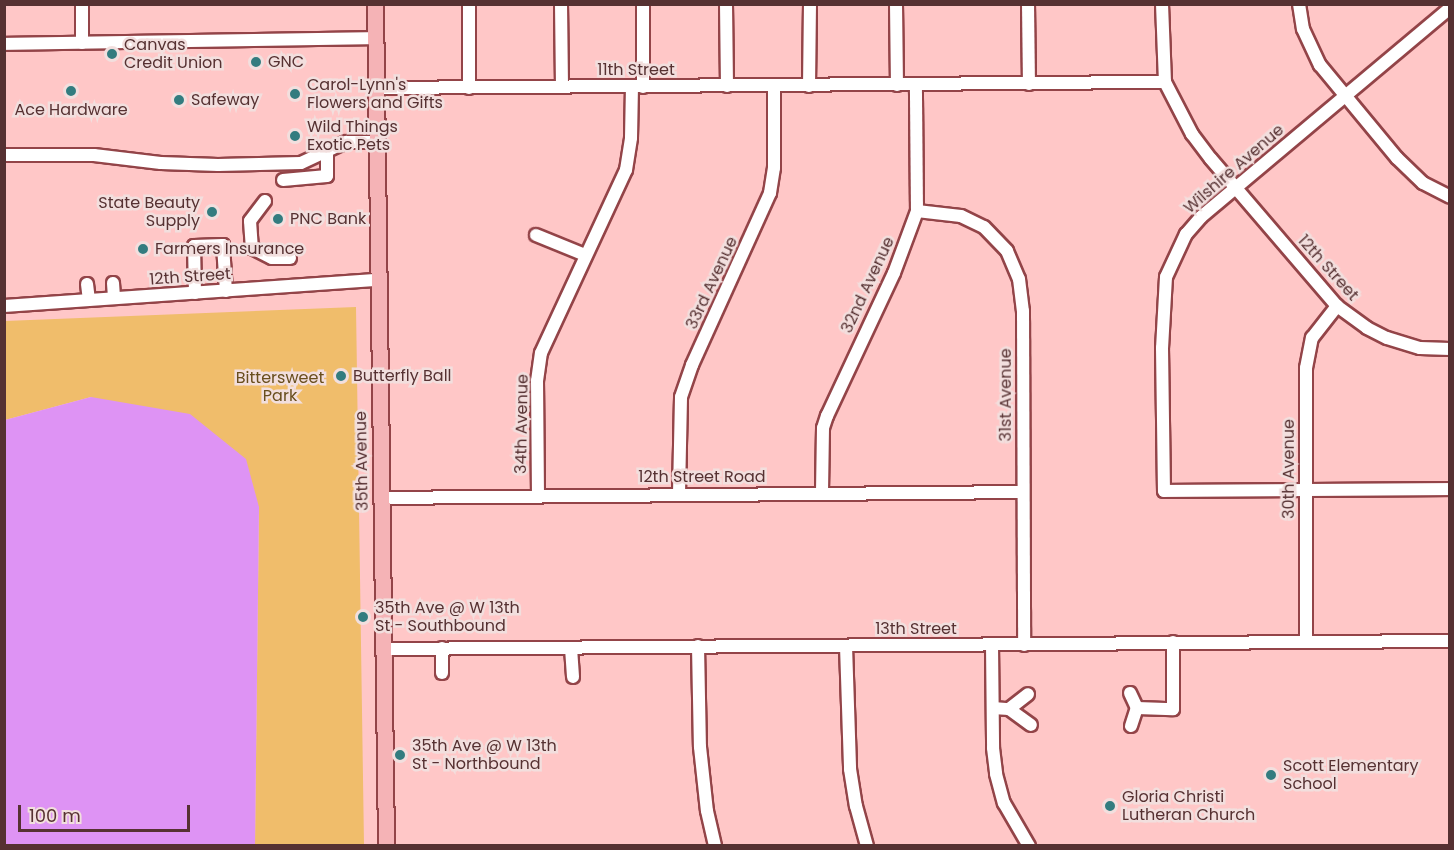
<!DOCTYPE html>
<html>
<head>
<meta charset="utf-8">
<style>
  body { margin:0 }
  #map { position:relative; width:1454px; height:850px; overflow:hidden; background:#ffc7c7; font-family:Poppins,sans-serif }
  div>[style] { position:absolute }
  [style*='--x'] { left:calc(var(--x)*1px); top:calc(var(--y)*1px); width:calc(var(--w)*1px); rotate:calc(var(--a)*1deg) }
  .green>* { inset:0; background:#f0bd6b }
  .water>* { inset:0; background:#de93f4 }
  .roads { filter:drop-shadow(2px 0 #934448) drop-shadow(-2px 0 #934448) drop-shadow(0 2px #934448) drop-shadow(0 -2px #934448) }
  .minor>* { height:12px; margin:-6px; padding:0 6px; transform-origin:6px; border-radius:6px; background:#fff }
  .major>* { height:15px; margin:-7.5px; padding:0 7.5px; transform-origin:7.5px; border-radius:7.5px; background:#f5b3b6 }
  .dots>* { width:16px; height:16px; translate:-50% -50%; box-sizing:border-box; border:3px solid #f2dfde; border-radius:50% }
  span { translate:-50% -50%; white-space:nowrap; text-align:center; line-height:1.15; -webkit-text-stroke:5px #f2dfde; paint-order:stroke }
  .poi-label { font-size:16px; color:#563132 }
  .left { translate:0 -50%; text-align:left }
  .right { translate:-100% -50%; text-align:right }
  .street-label { font-size:16px; color:#563132 }
  .park-label { font-size:16px; color:#694e1d }
  .frame { position:absolute; inset:0; border:6px solid #563132; pointer-events:none }
  .scale { position:absolute; left:18px; top:805px; width:172px; height:27px; box-sizing:border-box; border:3px solid #563132; border-top:0; padding-left:8px; font-size:18px; line-height:21px; white-space:nowrap; color:#563132; -webkit-text-stroke:4px #f2dfde; paint-order:stroke }
</style>
</head>
<body>
<div id="map">
  <div class="green">
    <i style="clip-path:polygon(356px 307px,364px 845px,255px 845px,259px 508px,91px 397px,5px 420px,5px 321px)"></i>
  </div>
  <div class="water">
    <i style="clip-path:polygon(91px 397px,190px 414px,246px 459px,259px 507px,255px 845px,5px 845px,5px 420px)"></i>
  </div>
  <div class="roads">
    <div class="minor">
      <i style="--x:82;--y:4;--w:39;--a:90"></i>
      <i style="--x:469;--y:4;--w:84;--a:90"></i>
      <i style="--x:561;--y:4;--w:83;--a:89.3"></i>
      <i style="--x:643;--y:4;--w:83;--a:90"></i>
      <i style="--x:726;--y:4;--w:82;--a:89.3"></i>
      <i style="--x:896;--y:4;--w:81;--a:89.3"></i>
      <i style="--x:1028;--y:4;--w:80;--a:89.3"></i>
      <i style="--x:1162;--y:4;--w:78;--a:87.8"></i>
      <i style="--x:1165;--y:82;--w:59;--a:62.6"></i>
      <i style="--x:1192;--y:134;--w:31;--a:53"></i>
      <i style="--x:1211;--y:159;--w:194;--a:49.4"></i>
      <i style="--x:1337;--y:306;--w:37;--a:36"></i>
      <i style="--x:1367;--y:328;--w:22;--a:27"></i>
      <i style="--x:1387;--y:338;--w:34;--a:17"></i>
      <i style="--x:1420;--y:348;--w:30;--a:2"></i>
      <i style="--x:1299;--y:4;--w:25;--a:81"></i>
      <i style="--x:1303;--y:29;--w:40;--a:65"></i>
      <i style="--x:1320;--y:65;--w:121;--a:50.4"></i>
      <i style="--x:1397;--y:158;--w:36;--a:44"></i>
      <i style="--x:1423;--y:183;--w:30;--a:27"></i>
      <i style="--x:1450;--y:8;--w:325;--a:140"></i>
      <i style="--x:1201;--y:217;--w:23;--a:131"></i>
      <i style="--x:1186;--y:234;--w:47;--a:114.9"></i>
      <i style="--x:1166;--y:277;--w:71;--a:93.2"></i>
      <i style="--x:1162;--y:348;--w:143;--a:89.2"></i>
      <i style="--x:1164;--y:491;--w:286;--a:-0.4"></i>
      <i style="--x:4;--y:44;--w:372;--a:-0.9"></i>
      <i style="--x:809;--y:86;--w:82;--a:-89.3"></i>
      <i style="--x:376;--y:88;--w:789;--a:-0.44"></i>
      <i style="--x:4;--y:155;--w:90;--a:0"></i>
      <i style="--x:94;--y:155;--w:67;--a:6.8"></i>
      <i style="--x:161;--y:163;--w:57;--a:2"></i>
      <i style="--x:218;--y:165;--w:83;--a:-1.4"></i>
      <i style="--x:301;--y:163;--w:50;--a:-25"></i>
      <i style="--x:346;--y:142;--w:30;--a:0"></i>
      <i style="--x:283;--y:180;--w:44;--a:-5.2"></i>
      <i style="--x:327;--y:176;--w:26;--a:-90"></i>
      <i style="--x:265;--y:201;--w:25;--a:127"></i>
      <i style="--x:250;--y:221;--w:27;--a:86"></i>
      <i style="--x:252;--y:248;--w:22;--a:27"></i>
      <i style="--x:272;--y:258;--w:18;--a:0"></i>
      <i style="--x:917;--y:211;--w:44;--a:6.5"></i>
      <i style="--x:961;--y:216;--w:25;--a:26"></i>
      <i style="--x:984;--y:227;--w:33;--a:46"></i>
      <i style="--x:1007;--y:251;--w:30;--a:67"></i>
      <i style="--x:1019;--y:279;--w:32;--a:83"></i>
      <i style="--x:1023;--y:311;--w:334;--a:89.8"></i>
      <i style="--x:536;--y:235;--w:53;--a:22.2"></i>
      <i style="--x:113;--y:283;--w:15;--a:86"></i>
      <i style="--x:87;--y:284;--w:16;--a:83"></i>
      <i style="--x:195;--y:293;--w:47;--a:-91.2"></i>
      <i style="--x:194;--y:246;--w:29;--a:-2"></i>
      <i style="--x:223;--y:245;--w:46;--a:86.3"></i>
      <i style="--x:4;--y:306;--w:375;--a:-4"></i>
      <i style="--x:822;--y:492;--w:64;--a:-89.1"></i>
      <i style="--x:823;--y:428;--w:13;--a:-72"></i>
      <i style="--x:827;--y:416;--w:158;--a:-64.9"></i>
      <i style="--x:894;--y:273;--w:66;--a:-69.6"></i>
      <i style="--x:917;--y:211;--w:125;--a:-90.5"></i>
      <i style="--x:679;--y:493;--w:96;--a:-88.8"></i>
      <i style="--x:681;--y:397;--w:34;--a:-71"></i>
      <i style="--x:692;--y:365;--w:189;--a:-65.6"></i>
      <i style="--x:770;--y:193;--w:25;--a:-81"></i>
      <i style="--x:774;--y:168;--w:82;--a:-90"></i>
      <i style="--x:538;--y:495;--w:114;--a:-90.5"></i>
      <i style="--x:537;--y:381;--w:28;--a:-82"></i>
      <i style="--x:541;--y:353;--w:202;--a:-65.1"></i>
      <i style="--x:626;--y:170;--w:32;--a:-81"></i>
      <i style="--x:631;--y:138;--w:51;--a:-88.9"></i>
      <i style="--x:380;--y:498;--w:643;--a:-0.53"></i>
      <i style="--x:1306;--y:640;--w:272;--a:-90"></i>
      <i style="--x:1306;--y:368;--w:31;--a:-79"></i>
      <i style="--x:1312;--y:338;--w:41;--a:-52"></i>
      <i style="--x:992;--y:645;--w:103;--a:89.4"></i>
      <i style="--x:993;--y:748;--w:26;--a:83"></i>
      <i style="--x:996;--y:774;--w:30;--a:75"></i>
      <i style="--x:1004;--y:803;--w:50;--a:59.8"></i>
      <i style="--x:698;--y:646;--w:101;--a:88.9"></i>
      <i style="--x:700;--y:747;--w:64;--a:83.8"></i>
      <i style="--x:707;--y:811;--w:36;--a:77"></i>
      <i style="--x:846;--y:646;--w:123;--a:88.1"></i>
      <i style="--x:850;--y:769;--w:37;--a:81"></i>
      <i style="--x:856;--y:806;--w:41;--a:74.6"></i>
      <i style="--x:442;--y:648;--w:25;--a:90"></i>
      <i style="--x:571;--y:648;--w:29;--a:86"></i>
      <i style="--x:384;--y:649;--w:1066;--a:-0.43"></i>
      <i style="--x:1130;--y:693;--w:17;--a:65"></i>
      <i style="--x:1137;--y:708;--w:36;--a:2"></i>
      <i style="--x:1173;--y:709;--w:67;--a:-90"></i>
      <i style="--x:993;--y:708;--w:16;--a:4"></i>
      <i style="--x:1009;--y:709;--w:27;--a:36"></i>
      <i style="--x:1009;--y:709;--w:24;--a:-38"></i>
      <i style="--x:1131;--y:726;--w:19;--a:-72"></i>
    </div>
    <div class="major">
      <i style="--x:375;--y:4;--w:842;--a:89.25"></i>
    </div>
  </div>
  <div class="dots">
    <i style="left:112px;top:54px;background:#337c7f"></i>
    <i style="left:256px;top:62px;background:#337c7f"></i>
    <i style="left:71px;top:91px;background:#337c7f"></i>
    <i style="left:295px;top:94px;background:#337c7f"></i>
    <i style="left:179px;top:100px;background:#337c7f"></i>
    <i style="left:295px;top:136px;background:#337c7f"></i>
    <i style="left:212px;top:212px;background:#337c7f"></i>
    <i style="left:278px;top:219px;background:#337c7f"></i>
    <i style="left:143px;top:249px;background:#337c7f"></i>
    <i style="left:341px;top:376px;background:#337c7f"></i>
    <i style="left:363px;top:617px;background:#337c7f"></i>
    <i style="left:400px;top:755px;background:#337c7f"></i>
    <i style="left:1271px;top:775px;background:#337c7f"></i>
    <i style="left:1110px;top:806px;background:#337c7f"></i>
  </div>
  <div class="poi-label">
    <span class="left" style="left:124px;top:54px">Canvas<br>Credit Union</span>
    <span class="left" style="left:268px;top:62px">GNC</span>
    <span class="left" style="left:307px;top:94px">Carol-Lynn's<br>Flowers and Gifts</span>
    <span class="left" style="left:191px;top:100px">Safeway</span>
    <span style="left:71px;top:110px">Ace Hardware</span>
    <span class="left" style="left:307px;top:136px">Wild Things<br>Exotic Pets</span>
    <span class="right" style="left:200px;top:212px">State Beauty<br>Supply</span>
    <span class="left" style="left:290px;top:219px">PNC Bank</span>
    <span class="left" style="left:155px;top:249px">Farmers Insurance</span>
    <span class="left" style="left:353px;top:376px">Butterfly Ball</span>
    <span class="left" style="left:375px;top:617px">35th Ave @ W 13th<br>St - Southbound</span>
    <span class="left" style="left:412px;top:755px">35th Ave @ W 13th<br>St - Northbound</span>
    <span class="left" style="left:1283px;top:775px">Scott Elementary<br>School</span>
    <span class="left" style="left:1122px;top:806px">Gloria Christi<br>Lutheran Church</span>
  </div>
  <div class="street-label">
    <span style="left:636px;top:70px">11th Street</span>
    <span style="left:1234px;top:169px;rotate:-41deg">Wilshire Avenue</span>
    <span style="left:1328px;top:268px;rotate:48deg">12th Street</span>
    <span style="left:190px;top:277px;rotate:-4deg">12th Street</span>
    <span style="left:712px;top:283px;rotate:-65deg">33rd Avenue</span>
    <span style="left:868px;top:285px;rotate:-65deg">32nd Avenue</span>
    <span style="left:1006px;top:395px;rotate:-90deg">31st Avenue</span>
    <span style="left:522px;top:424px;rotate:-89deg">34th Avenue</span>
    <span style="left:362px;top:461px;rotate:-91deg">35th Avenue</span>
    <span style="left:1289px;top:469px;rotate:-90deg">30th Avenue</span>
    <span style="left:702px;top:477px">12th Street Road</span>
    <span style="left:916px;top:629px">13th Street</span>
  </div>
  <div class="park-label">
    <span style="left:280px;top:387px">Bittersweet<br>Park</span>
  </div>
  <div class="frame"></div>
  <div class="scale">100 m</div>
</div>
</body>
</html>
